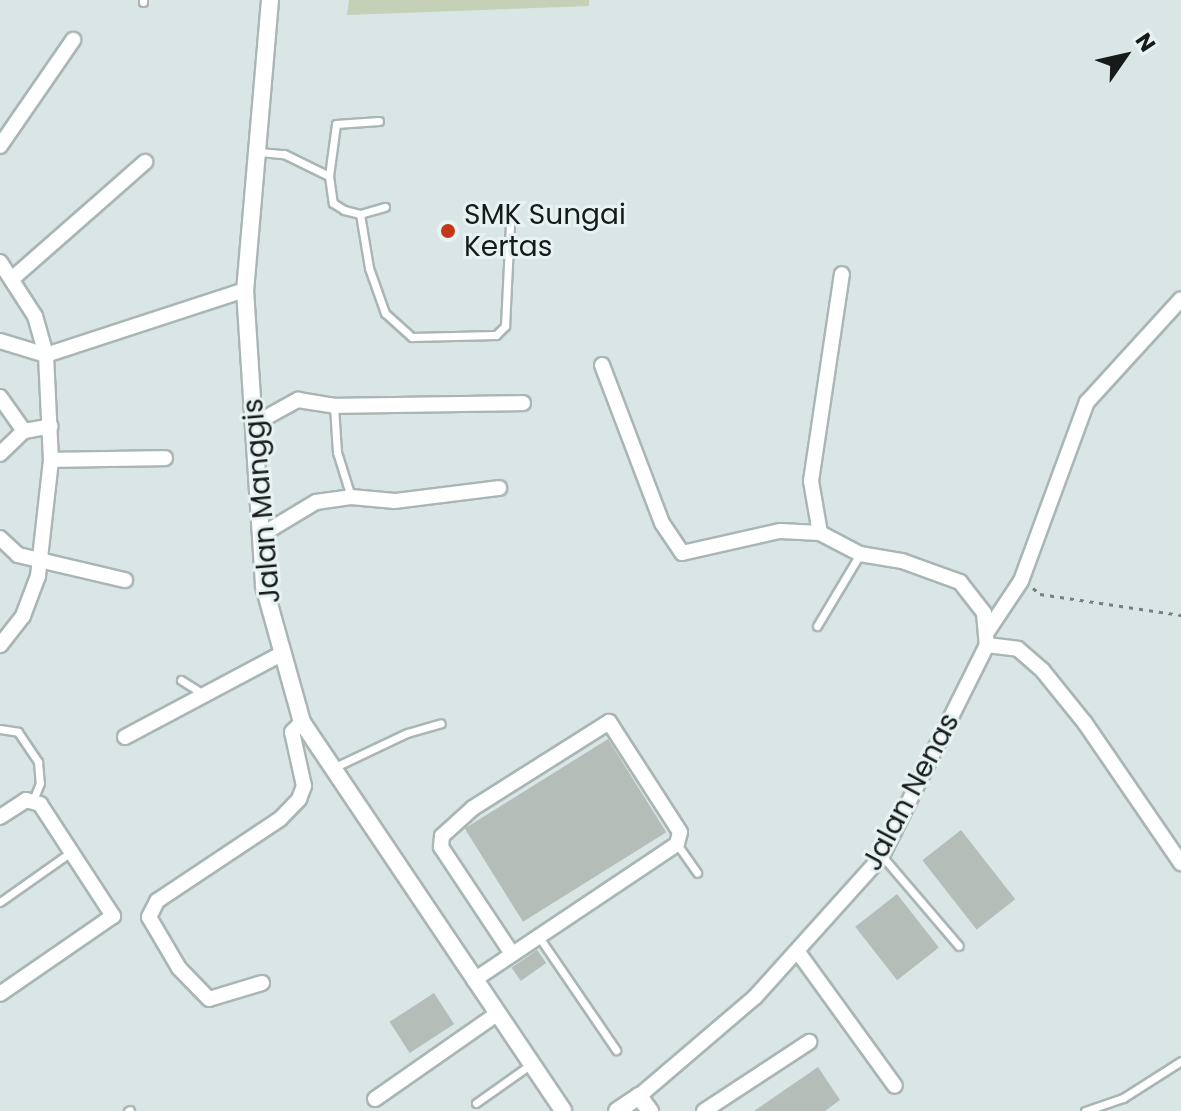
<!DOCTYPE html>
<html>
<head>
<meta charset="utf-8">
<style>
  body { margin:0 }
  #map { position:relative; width:1181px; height:1111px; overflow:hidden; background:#d9e6e5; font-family:Poppins,sans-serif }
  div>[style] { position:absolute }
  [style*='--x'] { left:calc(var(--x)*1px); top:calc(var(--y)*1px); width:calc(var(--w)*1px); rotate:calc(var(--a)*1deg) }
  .green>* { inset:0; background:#c4d1b6 }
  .building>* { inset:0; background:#b4bdb8; transform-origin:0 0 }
  .path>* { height:3px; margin-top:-1.5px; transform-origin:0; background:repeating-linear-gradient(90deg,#77807f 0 4px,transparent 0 10px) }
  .roads { filter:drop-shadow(2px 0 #aab6b5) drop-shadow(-2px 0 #aab6b5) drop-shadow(0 2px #aab6b5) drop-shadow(0 -2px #aab6b5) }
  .service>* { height:7px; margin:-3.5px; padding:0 3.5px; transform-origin:3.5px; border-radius:3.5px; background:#fff }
  .minor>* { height:14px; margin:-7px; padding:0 7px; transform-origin:7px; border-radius:7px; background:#fff }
  .tertiary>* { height:16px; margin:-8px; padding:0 8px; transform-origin:8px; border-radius:8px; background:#fff }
  .dots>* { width:22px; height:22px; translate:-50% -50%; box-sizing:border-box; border:4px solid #e7f3f2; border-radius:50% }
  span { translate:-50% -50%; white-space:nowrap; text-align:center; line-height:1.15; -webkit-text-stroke:6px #e7f3f2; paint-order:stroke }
  .poi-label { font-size:28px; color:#161b1a }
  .left { translate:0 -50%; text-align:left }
  .street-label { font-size:28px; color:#161b1a }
  .north { position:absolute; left:1085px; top:16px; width:80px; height:80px; -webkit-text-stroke:6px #e7f3f2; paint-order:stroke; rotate:56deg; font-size:22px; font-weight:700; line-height:32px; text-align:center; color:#161b1a }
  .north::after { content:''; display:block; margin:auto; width:28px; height:36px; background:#161b1a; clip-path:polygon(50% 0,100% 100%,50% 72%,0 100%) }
</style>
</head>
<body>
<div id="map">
  <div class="green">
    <i style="clip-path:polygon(349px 0,589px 0,589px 6px,347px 15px)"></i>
  </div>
  <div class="building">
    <i style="left:608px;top:739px;width:110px;height:169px;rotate:58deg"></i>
    <i style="left:961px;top:830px;width:88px;height:49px;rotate:52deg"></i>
    <i style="left:897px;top:894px;width:68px;height:53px;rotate:52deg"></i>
    <i style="left:537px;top:950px;width:16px;height:31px;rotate:55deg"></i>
    <i style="left:434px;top:993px;width:37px;height:53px;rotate:57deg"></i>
    <i style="clip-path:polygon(818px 1067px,840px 1100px,825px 1111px,754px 1111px)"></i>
  </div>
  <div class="path">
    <i style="--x:1033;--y:588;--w:9;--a:41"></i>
    <i style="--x:1040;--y:594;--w:143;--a:8.5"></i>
  </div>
  <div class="roads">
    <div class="service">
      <i style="--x:143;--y:2;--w:2;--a:-90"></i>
      <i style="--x:259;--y:152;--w:25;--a:5"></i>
      <i style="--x:284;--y:154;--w:50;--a:26.1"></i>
      <i style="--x:329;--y:176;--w:27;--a:82"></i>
      <i style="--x:333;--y:203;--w:13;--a:32"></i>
      <i style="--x:344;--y:210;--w:16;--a:14"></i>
      <i style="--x:360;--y:214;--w:26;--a:-16"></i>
      <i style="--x:329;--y:176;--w:52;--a:-82.3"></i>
      <i style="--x:336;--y:124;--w:43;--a:-4"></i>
      <i style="--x:360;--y:214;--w:55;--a:80.5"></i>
      <i style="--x:369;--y:268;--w:48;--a:70.4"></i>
      <i style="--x:385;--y:313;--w:36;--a:42"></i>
      <i style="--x:412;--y:337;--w:84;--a:-1.4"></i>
      <i style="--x:496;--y:335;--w:13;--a:-45"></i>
      <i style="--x:505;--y:326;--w:103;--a:-87.2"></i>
      <i style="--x:334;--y:406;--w:46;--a:86.3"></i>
      <i style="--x:337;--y:452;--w:47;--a:72.7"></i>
      <i style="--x:817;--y:626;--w:84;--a:-59.2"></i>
      <i style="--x:181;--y:680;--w:22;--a:32"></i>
      <i style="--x:0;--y:729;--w:18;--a:9"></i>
      <i style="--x:18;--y:732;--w:36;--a:56"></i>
      <i style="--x:38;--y:762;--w:21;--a:85"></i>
      <i style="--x:40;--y:783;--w:18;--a:112"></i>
      <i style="--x:333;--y:768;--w:82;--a:-25.3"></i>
      <i style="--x:407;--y:733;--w:35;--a:-16"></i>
      <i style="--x:677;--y:844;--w:35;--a:55"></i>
      <i style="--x:882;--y:856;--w:118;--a:49.5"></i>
      <i style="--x:0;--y:902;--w:87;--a:-35.2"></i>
      <i style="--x:539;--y:937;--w:137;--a:55.7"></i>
      <i style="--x:476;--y:1103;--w:67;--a:-35.3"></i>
      <i style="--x:128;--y:1111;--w:2;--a:-27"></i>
      <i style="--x:1085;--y:1111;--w:40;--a:-18.9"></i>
      <i style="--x:1123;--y:1098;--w:69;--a:-32.5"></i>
    </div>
    <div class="minor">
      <i style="--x:0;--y:146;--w:129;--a:-55.4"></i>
      <i style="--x:0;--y:262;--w:64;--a:57.1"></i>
      <i style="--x:35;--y:316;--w:41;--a:74.2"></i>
      <i style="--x:46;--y:355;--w:105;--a:87.3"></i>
      <i style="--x:51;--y:460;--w:117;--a:96.4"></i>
      <i style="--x:38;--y:576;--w:43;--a:110.6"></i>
      <i style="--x:23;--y:616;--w:37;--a:128"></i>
      <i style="--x:13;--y:278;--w:176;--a:-41.3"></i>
      <i style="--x:0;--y:341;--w:48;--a:16.9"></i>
      <i style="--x:46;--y:355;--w:209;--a:-18.1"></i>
      <i style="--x:602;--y:365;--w:169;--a:69.2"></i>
      <i style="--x:662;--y:523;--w:36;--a:56"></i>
      <i style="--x:682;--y:553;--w:100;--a:-12.7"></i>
      <i style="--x:780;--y:531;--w:40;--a:2.9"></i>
      <i style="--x:820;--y:533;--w:45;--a:27.7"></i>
      <i style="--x:860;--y:554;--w:43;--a:9.5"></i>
      <i style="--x:902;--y:561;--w:62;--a:19.9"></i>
      <i style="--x:960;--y:582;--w:39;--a:52"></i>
      <i style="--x:984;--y:613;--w:32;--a:85"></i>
      <i style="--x:987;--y:645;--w:236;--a:116.5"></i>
      <i style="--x:882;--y:856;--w:190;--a:132"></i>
      <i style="--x:755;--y:997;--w:153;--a:139.5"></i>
      <i style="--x:0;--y:397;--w:42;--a:54.8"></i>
      <i style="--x:24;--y:431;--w:27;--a:-10"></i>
      <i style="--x:254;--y:436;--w:21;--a:-59"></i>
      <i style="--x:265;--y:418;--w:38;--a:-29"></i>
      <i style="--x:298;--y:400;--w:36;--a:9"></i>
      <i style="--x:334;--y:406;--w:189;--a:-0.9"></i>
      <i style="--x:0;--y:454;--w:33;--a:-44"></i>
      <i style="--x:51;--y:460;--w:114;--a:-1"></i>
      <i style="--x:820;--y:533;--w:53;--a:-99.8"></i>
      <i style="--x:811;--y:481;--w:209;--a:-81.5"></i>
      <i style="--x:261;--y:535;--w:64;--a:-31"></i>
      <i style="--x:316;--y:502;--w:35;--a:-8"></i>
      <i style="--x:351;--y:497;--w:44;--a:5.2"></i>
      <i style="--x:395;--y:501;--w:105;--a:-7.1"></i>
      <i style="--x:0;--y:538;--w:25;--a:43"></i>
      <i style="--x:18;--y:555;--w:110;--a:13.2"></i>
      <i style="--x:987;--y:632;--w:61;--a:-56.3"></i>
      <i style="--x:1021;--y:581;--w:191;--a:-69.8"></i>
      <i style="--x:1087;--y:402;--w:139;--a:-47.6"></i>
      <i style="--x:987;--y:645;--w:31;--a:7"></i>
      <i style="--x:1018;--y:649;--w:33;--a:41"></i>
      <i style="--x:1043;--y:671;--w:67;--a:51.1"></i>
      <i style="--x:1085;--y:723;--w:170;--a:55.6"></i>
      <i style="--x:125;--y:737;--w:179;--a:-28"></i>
      <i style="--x:0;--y:817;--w:31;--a:-33"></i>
      <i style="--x:26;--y:800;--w:15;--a:16"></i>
      <i style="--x:40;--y:804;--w:134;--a:56.9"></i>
      <i style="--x:113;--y:916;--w:137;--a:145.4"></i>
      <i style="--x:798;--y:952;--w:165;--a:54.1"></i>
      <i style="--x:474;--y:980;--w:244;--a:-33.8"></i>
      <i style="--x:677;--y:844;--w:12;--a:-76"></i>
      <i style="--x:680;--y:832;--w:131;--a:-122.8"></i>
      <i style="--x:609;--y:722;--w:161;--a:147.7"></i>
      <i style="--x:473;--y:808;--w:42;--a:137.9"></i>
      <i style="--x:442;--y:836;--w:11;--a:95"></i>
      <i style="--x:441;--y:847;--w:128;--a:56.4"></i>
      <i style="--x:262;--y:983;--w:55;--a:163.2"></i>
      <i style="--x:209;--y:999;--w:43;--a:-134.1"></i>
      <i style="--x:179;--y:968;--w:59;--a:-120.5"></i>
      <i style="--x:149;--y:917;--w:18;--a:-63"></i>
      <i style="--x:157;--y:901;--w:148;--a:-33.7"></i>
      <i style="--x:280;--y:819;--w:28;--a:-46"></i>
      <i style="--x:299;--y:799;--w:14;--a:-69"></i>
      <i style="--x:304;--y:786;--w:55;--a:-102.5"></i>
      <i style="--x:292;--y:732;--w:14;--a:-45"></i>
      <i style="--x:375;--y:1099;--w:149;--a:-34.9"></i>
      <i style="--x:704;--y:1111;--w:126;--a:-33.3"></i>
    </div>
    <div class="tertiary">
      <i style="--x:270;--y:0;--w:291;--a:94.9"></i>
      <i style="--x:245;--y:290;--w:297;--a:86.3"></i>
      <i style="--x:264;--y:586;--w:141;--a:74.4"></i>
      <i style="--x:302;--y:722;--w:468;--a:56.1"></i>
      <i style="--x:617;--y:1111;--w:27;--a:-34"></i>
      <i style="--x:639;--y:1096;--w:19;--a:54"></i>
    </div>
  </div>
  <div class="dots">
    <i style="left:448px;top:231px;background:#c23818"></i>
  </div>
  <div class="poi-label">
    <span class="left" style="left:464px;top:231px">SMK Sungai<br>Kertas</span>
  </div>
  <div class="street-label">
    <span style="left:262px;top:501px;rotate:-95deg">Jalan Manggis</span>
    <span style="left:911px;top:792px;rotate:-62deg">Jalan Nenas</span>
  </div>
  <div class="north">N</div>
</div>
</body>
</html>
